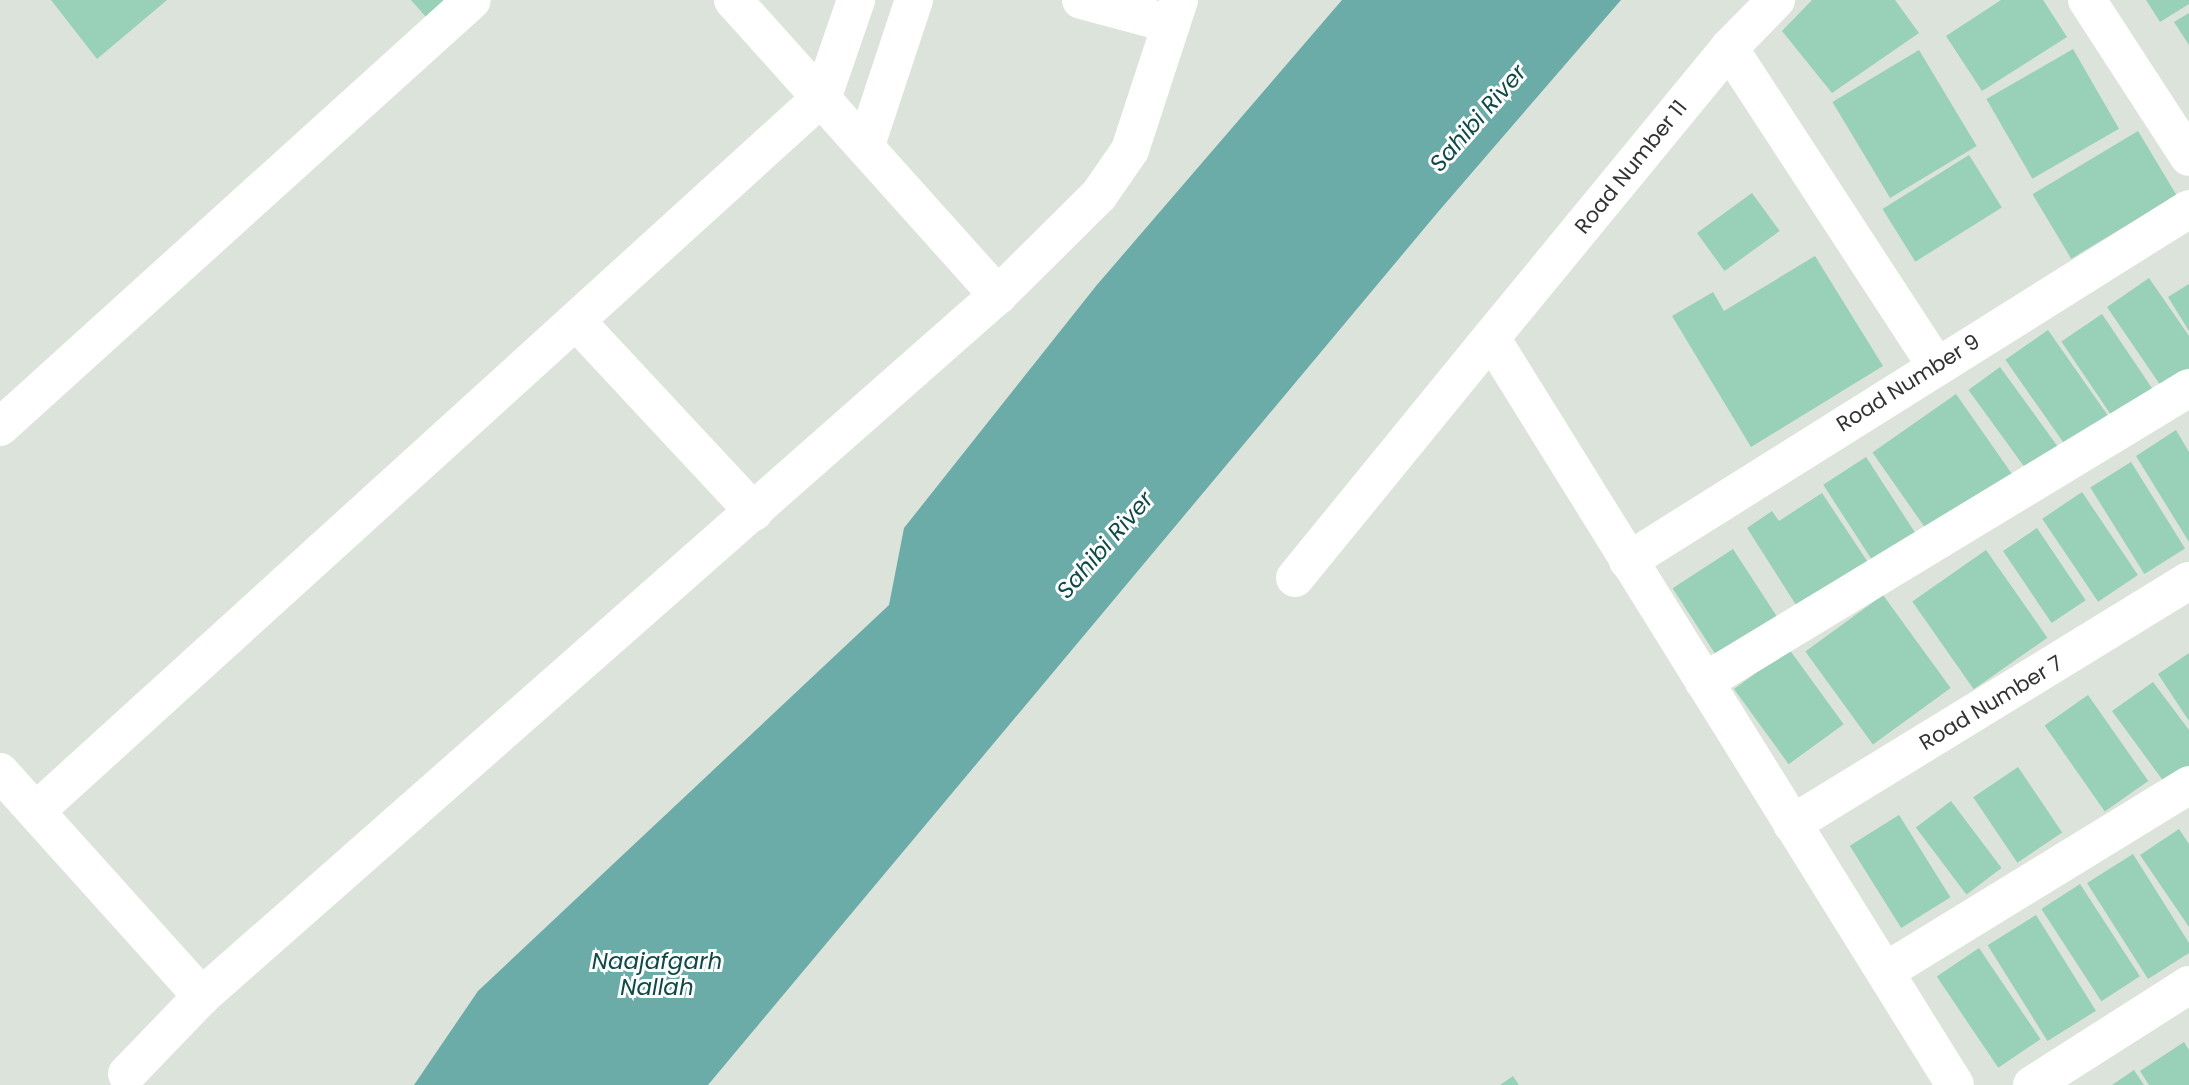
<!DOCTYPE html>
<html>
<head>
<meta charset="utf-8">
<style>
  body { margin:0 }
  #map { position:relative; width:2189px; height:1085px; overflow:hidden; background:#dce3db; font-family:Poppins,sans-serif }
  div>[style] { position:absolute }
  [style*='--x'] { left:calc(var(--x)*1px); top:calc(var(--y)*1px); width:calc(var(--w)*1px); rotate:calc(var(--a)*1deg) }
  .water>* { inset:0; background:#6baca8 }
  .building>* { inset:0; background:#99d0b8; transform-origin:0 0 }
  .street>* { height:38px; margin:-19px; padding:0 19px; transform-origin:19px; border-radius:19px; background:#fff }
  .secondary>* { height:38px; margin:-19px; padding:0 19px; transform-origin:19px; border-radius:19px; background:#fff }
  span { translate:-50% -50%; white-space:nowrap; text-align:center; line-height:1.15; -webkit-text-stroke:6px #fff; paint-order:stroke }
  .street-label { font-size:21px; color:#313431 }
  .water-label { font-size:23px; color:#0e4a47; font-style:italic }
</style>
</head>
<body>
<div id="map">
  <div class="water">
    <i style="clip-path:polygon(1342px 0,1621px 0,1438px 212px,708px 1085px,414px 1085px,478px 991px,889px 605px,904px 528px,1096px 286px)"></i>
  </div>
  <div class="building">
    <i style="clip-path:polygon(51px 0,167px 0,97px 59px)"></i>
    <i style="clip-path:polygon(411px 0,446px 0,426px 17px)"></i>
    <i style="clip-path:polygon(1812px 0,1895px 0,1919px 33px,1832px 93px,1782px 31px)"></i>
    <i style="clip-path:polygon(2001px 0,2043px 0,2067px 37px,1982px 91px,1946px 36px)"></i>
    <i style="clip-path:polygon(2146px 0,2189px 0,2189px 4px,2160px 22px)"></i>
    <i style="clip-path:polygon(2189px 13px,2189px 45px,2174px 22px)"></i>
    <i style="left:2073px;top:49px;width:92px;height:100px;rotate:60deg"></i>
    <i style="left:1919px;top:50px;width:112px;height:101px;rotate:59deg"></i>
    <i style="left:2138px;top:131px;width:75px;height:123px;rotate:59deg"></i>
    <i style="left:1969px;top:155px;width:62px;height:102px;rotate:58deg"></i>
    <i style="left:1752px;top:193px;width:47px;height:68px;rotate:54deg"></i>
    <i style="clip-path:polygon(1815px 256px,1883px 366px,1751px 447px,1672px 316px,1713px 292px,1724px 311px)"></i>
    <i style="clip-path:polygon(2149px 278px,2189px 336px,2189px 375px,2165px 392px,2107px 307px)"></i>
    <i style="clip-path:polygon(2189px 284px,2189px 331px,2168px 297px)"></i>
    <i style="left:2102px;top:314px;width:97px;height:49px;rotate:56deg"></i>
    <i style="left:2048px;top:330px;width:109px;height:52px;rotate:55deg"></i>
    <i style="left:2000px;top:367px;width:104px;height:39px;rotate:54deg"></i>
    <i style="left:1956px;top:394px;width:101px;height:102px;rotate:55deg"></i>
    <i style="clip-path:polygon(2176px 430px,2189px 452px,2189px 542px,2136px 456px)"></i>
    <i style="left:1866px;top:457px;width:95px;height:51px;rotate:57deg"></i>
    <i style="left:2131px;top:462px;width:102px;height:48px;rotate:58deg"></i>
    <i style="left:2082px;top:492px;width:100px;height:48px;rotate:56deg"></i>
    <i style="clip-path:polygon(1822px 493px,1875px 573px,1805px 619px,1747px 528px,1772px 511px,1779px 521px)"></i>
    <i style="left:2037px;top:528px;width:87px;height:41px;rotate:56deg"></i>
    <i style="left:1733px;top:549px;width:93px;height:72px;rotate:57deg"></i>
    <i style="left:1986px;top:550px;width:107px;height:90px;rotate:55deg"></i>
    <i style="left:1883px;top:595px;width:115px;height:96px;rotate:54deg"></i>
    <i style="left:1789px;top:649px;width:93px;height:68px;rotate:54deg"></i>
    <i style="clip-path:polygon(2189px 653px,2189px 721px,2158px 674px)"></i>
    <i style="clip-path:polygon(2153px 682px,2189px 730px,2189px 770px,2167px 786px,2112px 711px)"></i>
    <i style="left:2088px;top:695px;width:105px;height:53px;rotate:55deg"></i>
    <i style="left:2018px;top:767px;width:79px;height:54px;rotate:56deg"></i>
    <i style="left:1951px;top:801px;width:84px;height:44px;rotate:53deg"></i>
    <i style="left:1899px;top:815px;width:97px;height:58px;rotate:58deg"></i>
    <i style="clip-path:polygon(2179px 829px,2189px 844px,2189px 927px,2140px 855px)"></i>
    <i style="clip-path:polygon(2133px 854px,2189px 943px,2189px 953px,2148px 979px,2087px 883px)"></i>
    <i style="left:2080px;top:884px;width:110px;height:46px;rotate:57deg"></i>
    <i style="left:2036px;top:915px;width:113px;height:57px;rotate:58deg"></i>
    <i style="left:1979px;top:948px;width:110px;height:51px;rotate:56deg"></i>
    <i style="clip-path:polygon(2184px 1042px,2189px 1050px,2189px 1085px,2149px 1085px,2140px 1071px)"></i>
    <i style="clip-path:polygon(2134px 1070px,2144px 1085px,2112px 1085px)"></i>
    <i style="clip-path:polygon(1513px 1076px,1519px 1085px,1500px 1085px)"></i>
  </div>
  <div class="street">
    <i style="--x:733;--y:0;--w:397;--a:48.1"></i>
    <i style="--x:1081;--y:0;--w:93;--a:14.9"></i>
    <i style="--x:2087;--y:0;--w:187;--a:57"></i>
    <i style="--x:1729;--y:48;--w:377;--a:56.9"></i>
    <i style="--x:866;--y:145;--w:153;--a:-71.7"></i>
    <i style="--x:576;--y:321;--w:261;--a:47"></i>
    <i style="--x:0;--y:427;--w:636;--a:-42.13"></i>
    <i style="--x:1628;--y:561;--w:662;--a:-32.11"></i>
    <i style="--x:1295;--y:578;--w:310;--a:-50.8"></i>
    <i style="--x:1704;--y:682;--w:567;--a:-31.22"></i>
    <i style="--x:0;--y:772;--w:302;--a:48"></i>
    <i style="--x:36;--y:811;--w:1063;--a:-42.26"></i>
    <i style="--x:823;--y:96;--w:102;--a:-71"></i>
    <i style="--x:1792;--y:824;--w:465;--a:-31.5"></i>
    <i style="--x:1886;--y:971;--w:356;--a:-31.5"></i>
    <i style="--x:127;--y:1074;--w:108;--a:-46.1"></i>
    <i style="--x:202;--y:996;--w:1061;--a:-41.37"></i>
    <i style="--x:998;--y:295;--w:142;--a:-44.7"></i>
    <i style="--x:1099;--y:195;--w:55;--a:-55.4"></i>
    <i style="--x:1130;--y:150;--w:158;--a:-71.9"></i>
    <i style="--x:2032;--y:1085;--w:186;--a:-32.5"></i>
  </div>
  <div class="secondary">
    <i style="--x:1776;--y:0;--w:67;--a:134.4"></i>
    <i style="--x:1729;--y:48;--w:375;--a:129.4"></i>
    <i style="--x:1491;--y:338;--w:879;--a:58.15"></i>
  </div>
  <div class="street-label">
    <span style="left:1631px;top:167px;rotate:-51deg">Road Number 11</span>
    <span style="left:1908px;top:383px;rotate:-32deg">Road Number 9</span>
    <span style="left:1991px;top:703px;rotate:-31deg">Road Number 7</span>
  </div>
  <div class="water-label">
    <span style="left:1478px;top:118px;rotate:-49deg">Sahibi River</span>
    <span style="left:1105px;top:545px;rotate:-49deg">Sahibi River</span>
    <span style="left:657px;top:974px">Naajafgarh<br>Nallah</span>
  </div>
</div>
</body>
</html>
